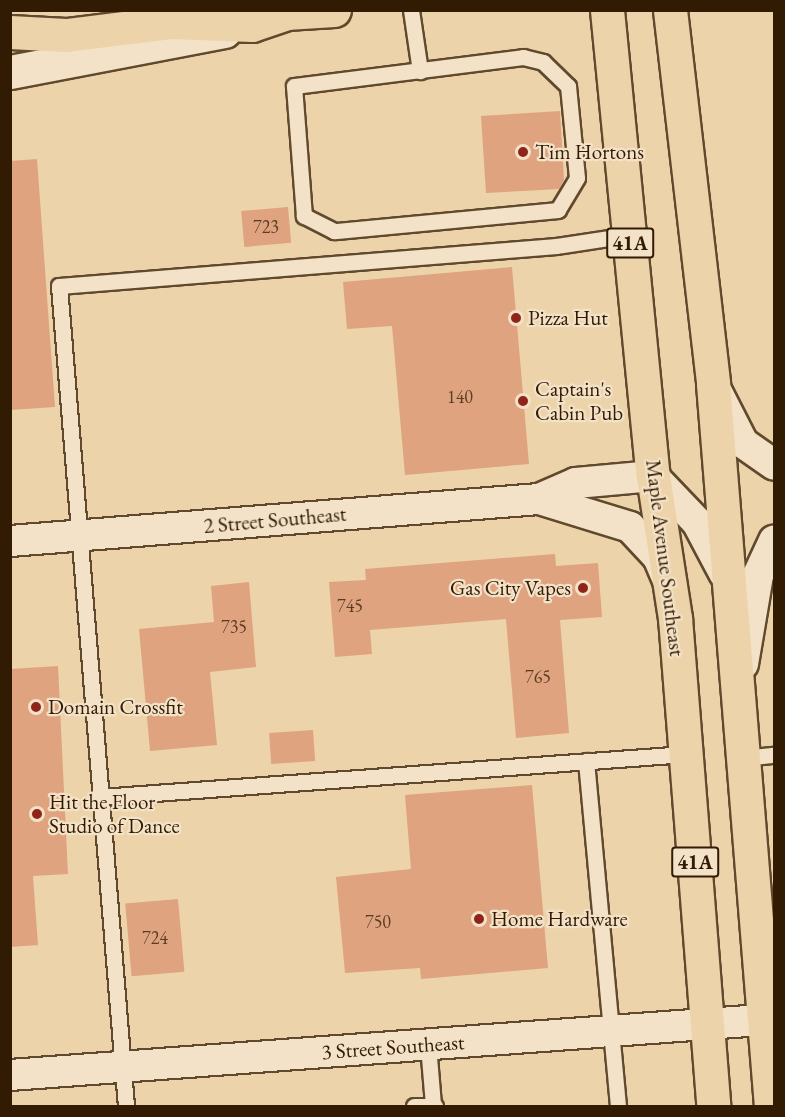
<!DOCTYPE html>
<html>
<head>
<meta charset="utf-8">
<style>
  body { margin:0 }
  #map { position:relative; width:785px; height:1117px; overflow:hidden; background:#ecd3a9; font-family:"EB Garamond",serif }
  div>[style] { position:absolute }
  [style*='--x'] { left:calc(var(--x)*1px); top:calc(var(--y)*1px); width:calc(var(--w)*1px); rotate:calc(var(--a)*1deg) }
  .building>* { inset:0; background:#dfa380; transform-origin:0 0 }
  .roads { filter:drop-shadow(2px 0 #60492c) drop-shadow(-2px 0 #60492c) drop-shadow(0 2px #60492c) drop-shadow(0 -2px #60492c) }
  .lane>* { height:15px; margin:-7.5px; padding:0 7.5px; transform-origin:7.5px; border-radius:7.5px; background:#f3e2c7 }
  .street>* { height:30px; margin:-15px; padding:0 15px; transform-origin:15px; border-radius:15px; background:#f3e2c7 }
  .secondary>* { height:33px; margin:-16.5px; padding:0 16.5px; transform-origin:16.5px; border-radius:16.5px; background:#f3e2c7 }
  .primary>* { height:33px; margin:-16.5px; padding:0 16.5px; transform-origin:16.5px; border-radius:16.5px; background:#ecd3a9 }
  .dots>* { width:16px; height:16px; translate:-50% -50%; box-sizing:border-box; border:3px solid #f3e2c7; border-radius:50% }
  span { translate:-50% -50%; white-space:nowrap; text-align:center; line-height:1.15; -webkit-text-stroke:4.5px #f3e2c7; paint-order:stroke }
  .number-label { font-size:18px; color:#5d3d22 }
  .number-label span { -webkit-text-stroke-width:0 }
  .shield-label span { padding:2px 4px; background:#f3e2c7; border:2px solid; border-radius:4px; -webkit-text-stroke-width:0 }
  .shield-label { font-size:20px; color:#321b03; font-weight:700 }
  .poi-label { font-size:21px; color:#321b03 }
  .left { translate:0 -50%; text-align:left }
  .right { translate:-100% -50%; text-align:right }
  .street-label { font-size:21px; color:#321b03 }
  .frame { position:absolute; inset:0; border:12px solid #321b03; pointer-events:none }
</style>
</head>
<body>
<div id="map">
  <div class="building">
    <i style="clip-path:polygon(560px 111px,564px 180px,559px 189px,486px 193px,481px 116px)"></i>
    <i style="clip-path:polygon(37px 159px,55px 407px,10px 410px,10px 161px)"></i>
    <i style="left:288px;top:207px;width:36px;height:47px;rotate:85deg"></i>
    <i style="clip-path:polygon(512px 267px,529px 464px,405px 475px,392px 326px,347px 329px,343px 282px)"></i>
    <i style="clip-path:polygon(555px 554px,556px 566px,598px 563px,602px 617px,560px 620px,569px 733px,516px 738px,506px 619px,370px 630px,372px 654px,335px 657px,329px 582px,366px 580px,365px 569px)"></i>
    <i style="clip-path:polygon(249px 582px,256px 667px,210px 672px,217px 745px,150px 751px,139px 629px,214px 622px,211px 586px)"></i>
    <i style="clip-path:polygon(58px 666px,68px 874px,33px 876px,38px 945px,10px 947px,10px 669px)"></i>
    <i style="left:313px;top:730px;width:31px;height:44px;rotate:86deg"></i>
    <i style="clip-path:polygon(532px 785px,548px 968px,421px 979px,420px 968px,345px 973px,336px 877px,411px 869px,405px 795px)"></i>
    <i style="left:178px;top:899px;width:73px;height:53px;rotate:85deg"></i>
  </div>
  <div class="roads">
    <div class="lane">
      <i style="--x:411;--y:10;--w:62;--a:81.6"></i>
      <i style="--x:523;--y:57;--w:21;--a:14"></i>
      <i style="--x:543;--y:62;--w:35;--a:44"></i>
      <i style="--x:568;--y:86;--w:92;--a:84.4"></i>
      <i style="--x:577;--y:178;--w:37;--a:121"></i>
      <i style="--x:558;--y:210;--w:225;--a:174.6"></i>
      <i style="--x:334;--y:231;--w:34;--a:-153"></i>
      <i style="--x:304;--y:216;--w:130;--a:-94.4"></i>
      <i style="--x:294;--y:86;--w:231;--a:-7.2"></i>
      <i style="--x:743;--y:758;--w:31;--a:-6"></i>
      <i style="--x:586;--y:761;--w:346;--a:84.7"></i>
      <i style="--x:100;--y:797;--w:588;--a:-4.2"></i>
      <i style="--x:428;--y:1045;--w:60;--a:85.2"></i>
      <i style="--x:126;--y:1106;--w:823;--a:-94.67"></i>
      <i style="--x:59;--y:286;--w:499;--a:-4.6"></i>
      <i style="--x:556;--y:246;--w:74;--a:-8.6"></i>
      <i style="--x:414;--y:1106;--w:21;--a:0"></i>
    </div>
    <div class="street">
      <i style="--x:716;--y:390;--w:59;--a:63"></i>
      <i style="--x:743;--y:443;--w:38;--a:35"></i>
      <i style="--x:539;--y:499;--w:95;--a:17.1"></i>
      <i style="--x:630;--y:527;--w:41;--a:47"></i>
      <i style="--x:658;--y:557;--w:23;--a:67"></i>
      <i style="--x:10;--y:541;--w:531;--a:-4.54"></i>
      <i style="--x:539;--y:499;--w:40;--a:-23.4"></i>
      <i style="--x:576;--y:483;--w:77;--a:-5.2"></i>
      <i style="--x:653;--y:476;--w:64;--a:46.3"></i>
      <i style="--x:697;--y:522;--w:58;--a:62.1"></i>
      <i style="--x:743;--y:664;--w:90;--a:-80.4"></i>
      <i style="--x:758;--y:575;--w:38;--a:-65"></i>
      <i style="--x:10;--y:1075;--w:766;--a:-4.19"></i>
    </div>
    <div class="secondary">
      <i style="--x:10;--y:72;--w:218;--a:-10.8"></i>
    </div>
    <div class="primary">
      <i style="--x:607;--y:10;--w:468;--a:84.4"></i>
      <i style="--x:653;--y:476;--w:144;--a:81.2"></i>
      <i style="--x:675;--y:618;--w:489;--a:85.5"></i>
      <i style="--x:670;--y:10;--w:376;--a:83.4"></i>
      <i style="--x:713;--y:384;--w:724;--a:85.41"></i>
      <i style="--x:10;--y:32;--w:56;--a:3.1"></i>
      <i style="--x:66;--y:35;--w:105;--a:-7.1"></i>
      <i style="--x:170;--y:22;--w:82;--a:2.1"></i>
      <i style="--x:252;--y:25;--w:36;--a:-19"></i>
      <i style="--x:286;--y:13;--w:48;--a:-3.6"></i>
    </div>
  </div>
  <div class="dots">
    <i style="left:523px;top:152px;background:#8f2418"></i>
    <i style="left:516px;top:318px;background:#8f2418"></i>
    <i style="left:523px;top:401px;background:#8f2418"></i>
    <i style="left:583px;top:588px;background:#8f2418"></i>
    <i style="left:36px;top:707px;background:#8f2418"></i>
    <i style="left:37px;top:814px;background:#8f2418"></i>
    <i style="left:479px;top:919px;background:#8f2418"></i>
  </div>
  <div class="number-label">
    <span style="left:266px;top:227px">723</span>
    <span style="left:460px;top:397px">140</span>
    <span style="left:350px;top:606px">745</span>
    <span style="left:234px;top:627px">735</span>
    <span style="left:538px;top:677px">765</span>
    <span style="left:378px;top:922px">750</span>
    <span style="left:155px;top:938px">724</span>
  </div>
  <div class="shield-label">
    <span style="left:630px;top:243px">41A</span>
    <span style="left:695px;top:862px">41A</span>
  </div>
  <div class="poi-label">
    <span class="left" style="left:535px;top:152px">Tim Hortons</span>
    <span class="left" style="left:528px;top:318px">Pizza Hut</span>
    <span class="left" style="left:535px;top:401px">Captain's<br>Cabin Pub</span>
    <span class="right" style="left:571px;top:588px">Gas City Vapes</span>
    <span class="left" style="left:48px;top:707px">Domain Crossfit</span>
    <span class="left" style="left:49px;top:814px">Hit the Floor<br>Studio of Dance</span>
    <span class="left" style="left:491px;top:919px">Home Hardware</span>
  </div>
  <div class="street-label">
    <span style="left:275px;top:520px;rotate:-5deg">2 Street Southeast</span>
    <span style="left:665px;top:558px;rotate:83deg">Maple Avenue Southeast</span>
    <span style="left:393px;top:1047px;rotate:-4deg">3 Street Southeast</span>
  </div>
  <div class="frame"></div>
</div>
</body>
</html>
